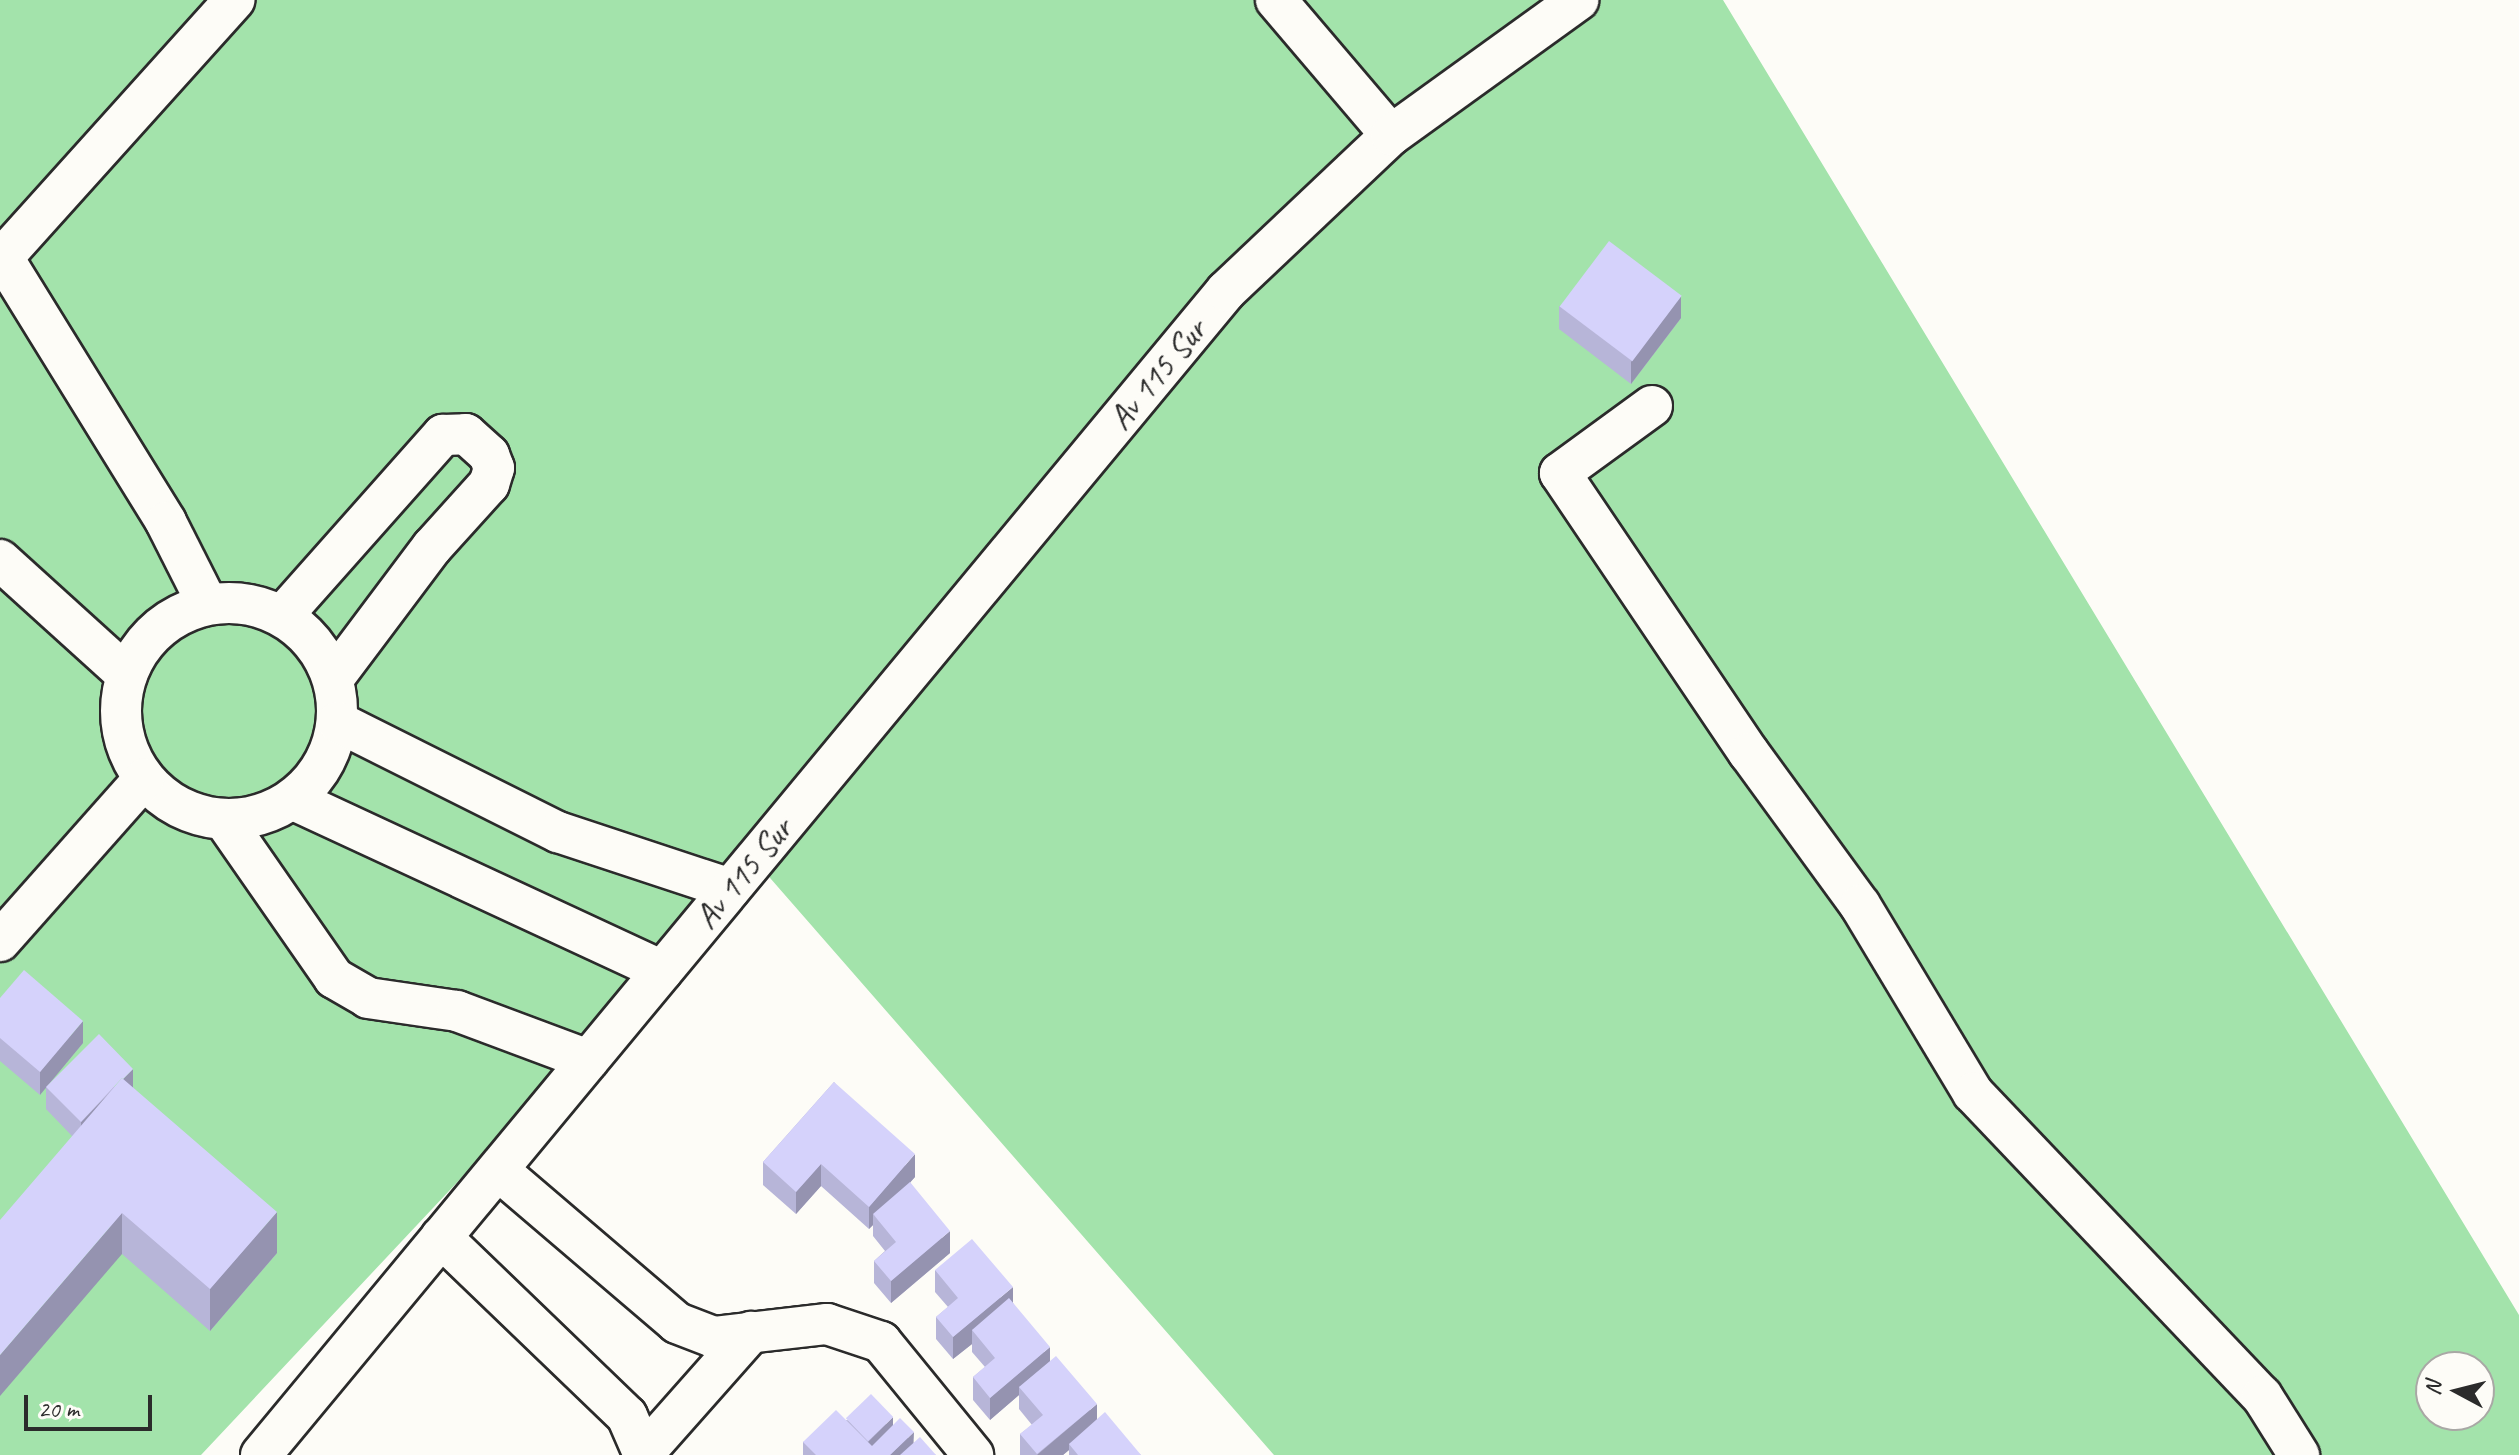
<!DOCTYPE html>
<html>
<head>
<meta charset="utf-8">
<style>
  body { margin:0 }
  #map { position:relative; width:2519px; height:1455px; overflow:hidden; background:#fdfcf7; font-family:Caveat,sans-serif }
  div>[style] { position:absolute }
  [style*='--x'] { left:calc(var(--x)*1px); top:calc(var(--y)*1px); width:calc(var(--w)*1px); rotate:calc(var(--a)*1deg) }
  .green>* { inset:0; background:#a3e3ab }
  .roads { filter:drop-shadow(2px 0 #2b2b2b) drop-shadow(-2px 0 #2b2b2b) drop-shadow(0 2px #2b2b2b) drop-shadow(0 -2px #2b2b2b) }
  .minor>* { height:40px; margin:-20px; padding:0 20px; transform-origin:20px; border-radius:20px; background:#fdfcf7 }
  .minor>.ring { margin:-20px; padding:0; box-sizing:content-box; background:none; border:40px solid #fdfcf7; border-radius:50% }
  .wall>* { inset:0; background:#b7b5d8 }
  .shaded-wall>* { inset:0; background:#9593b0 }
  .building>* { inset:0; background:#d5d2fb; transform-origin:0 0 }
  span { translate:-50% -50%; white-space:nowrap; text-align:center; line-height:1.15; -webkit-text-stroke:6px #fdfcf7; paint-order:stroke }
  .street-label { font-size:34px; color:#2b2b2b }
  .north { position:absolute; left:2415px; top:1351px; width:80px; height:80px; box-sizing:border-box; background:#fdfcf7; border:2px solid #a9a8a5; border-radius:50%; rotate:277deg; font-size:22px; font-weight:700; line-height:32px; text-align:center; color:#2b2b2b }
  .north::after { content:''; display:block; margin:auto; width:28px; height:36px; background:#2b2b2b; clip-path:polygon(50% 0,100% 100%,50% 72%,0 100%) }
  .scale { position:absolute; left:24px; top:1395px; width:128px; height:36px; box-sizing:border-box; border:4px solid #2b2b2b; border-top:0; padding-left:10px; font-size:24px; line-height:28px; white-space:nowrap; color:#2b2b2b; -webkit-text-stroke:6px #fdfcf7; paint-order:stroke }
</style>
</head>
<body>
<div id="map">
  <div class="green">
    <i style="clip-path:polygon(evenodd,0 0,1723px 0,2519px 1315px,2519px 1455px,1274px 1455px,757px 863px,201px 1455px,0 1455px,0 0,2431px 1367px,2479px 1367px,2479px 1415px,2431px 1415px,2431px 1367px)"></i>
  </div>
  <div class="roads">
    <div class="minor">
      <i style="--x:1276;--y:0;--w:177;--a:49.6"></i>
      <i style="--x:0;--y:253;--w:316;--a:58.3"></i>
      <i style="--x:166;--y:522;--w:91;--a:63.2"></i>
      <i style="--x:3;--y:257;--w:346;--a:-48"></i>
      <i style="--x:1652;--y:406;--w:114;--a:143.9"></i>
      <i style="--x:1560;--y:473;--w:338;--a:56"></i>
      <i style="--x:1749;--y:753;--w:188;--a:53.9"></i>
      <i style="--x:1860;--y:905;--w:219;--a:59"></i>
      <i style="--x:1973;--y:1093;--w:419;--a:46.4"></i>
      <i style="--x:2262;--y:1396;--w:70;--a:57.9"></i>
      <i style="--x:0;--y:560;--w:171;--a:42.2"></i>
      <i class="ring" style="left:121px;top:603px;width:176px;height:176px"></i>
      <i style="--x:283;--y:615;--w:241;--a:-48.4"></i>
      <i style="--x:443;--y:435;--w:23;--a:-2"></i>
      <i style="--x:466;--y:434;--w:31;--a:42"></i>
      <i style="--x:489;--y:455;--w:14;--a:69"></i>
      <i style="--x:494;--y:468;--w:17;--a:107"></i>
      <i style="--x:489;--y:484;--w:85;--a:132.1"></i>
      <i style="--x:432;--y:547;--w:165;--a:126.9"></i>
      <i style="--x:338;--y:722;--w:246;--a:26.6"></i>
      <i style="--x:558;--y:832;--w:181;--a:18.3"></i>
      <i style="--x:294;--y:800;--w:406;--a:24.9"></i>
      <i style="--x:225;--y:821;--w:191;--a:55.2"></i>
      <i style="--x:334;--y:978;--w:39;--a:30"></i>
      <i style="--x:368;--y:998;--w:90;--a:8.3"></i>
      <i style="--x:457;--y:1011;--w:140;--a:20.5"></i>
      <i style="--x:0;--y:941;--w:217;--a:-48.4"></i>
      <i style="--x:498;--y:1170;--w:235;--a:40.5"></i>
      <i style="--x:677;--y:1323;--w:39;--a:21"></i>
      <i style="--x:713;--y:1337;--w:115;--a:-6.5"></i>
      <i style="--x:827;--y:1324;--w:57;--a:18.4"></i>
      <i style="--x:881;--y:1342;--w:146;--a:50.8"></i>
      <i style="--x:441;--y:1237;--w:258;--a:43.9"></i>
      <i style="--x:627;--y:1416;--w:43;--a:66.4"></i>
      <i style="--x:644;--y:1453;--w:162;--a:-48.5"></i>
      <i style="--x:261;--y:1455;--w:1512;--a:-50.34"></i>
      <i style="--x:1226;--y:291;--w:227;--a:-43.4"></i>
      <i style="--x:1391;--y:135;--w:231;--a:-35.8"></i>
    </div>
  </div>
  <div class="wall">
    <i style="clip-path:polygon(1559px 306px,1681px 318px,1631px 384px,1559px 329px)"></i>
    <i style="clip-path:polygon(0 998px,83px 1043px,47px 1086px,133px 1087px,277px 1253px,210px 1331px,122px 1254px,72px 1136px,46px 1109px,46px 1087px,40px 1095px,0 1061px)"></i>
    <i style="clip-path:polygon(834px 1082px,915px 1177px,910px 1182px,950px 1253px,891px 1303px,874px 1283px,874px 1261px,885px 1251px,873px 1236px,873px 1225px,869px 1229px,821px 1186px,796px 1214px,763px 1185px,763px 1162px)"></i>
    <i style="clip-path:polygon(935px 1270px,1013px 1303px,1050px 1362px,1097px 1419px,1141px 1455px,1069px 1455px,1069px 1450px,1063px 1455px,1020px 1455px,1020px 1434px,1032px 1425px,1019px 1409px,1019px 1395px,990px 1420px,973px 1400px,973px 1377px,985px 1367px,972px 1352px,972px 1344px,953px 1359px,936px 1339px,936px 1317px,948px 1307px,935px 1292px)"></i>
    <i style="clip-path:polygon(846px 1420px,893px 1425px,914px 1443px,936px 1455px,803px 1455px,803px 1442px)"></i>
  </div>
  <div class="shaded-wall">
    <i style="clip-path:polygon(1681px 296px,1681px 318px,1631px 384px,1631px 362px)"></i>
    <i style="clip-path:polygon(83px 1021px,83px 1043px,40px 1095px,40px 1072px)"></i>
    <i style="clip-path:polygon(133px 1069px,133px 1091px,81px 1145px,81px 1122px)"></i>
    <i style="clip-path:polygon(915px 1154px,915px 1177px,878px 1219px,873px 1214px,873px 1225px,869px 1229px,869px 1207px)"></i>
    <i style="clip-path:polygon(821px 1164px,821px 1186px,796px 1214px,796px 1192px)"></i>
    <i style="clip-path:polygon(277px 1212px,277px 1253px,210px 1331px,210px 1289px)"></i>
    <i style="clip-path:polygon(122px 1213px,122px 1254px,0 1396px,0 1355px)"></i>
    <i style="clip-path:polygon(950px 1231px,950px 1253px,891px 1303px,891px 1281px)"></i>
    <i style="clip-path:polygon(1013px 1287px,1013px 1309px,972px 1330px,972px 1344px,953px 1359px,953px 1337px)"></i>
    <i style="clip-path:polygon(1050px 1347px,1050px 1369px,1019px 1387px,1019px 1395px,990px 1420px,990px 1398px)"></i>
    <i style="clip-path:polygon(1097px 1404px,1097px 1426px,1069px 1444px,1069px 1450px,1063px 1455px,1037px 1455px)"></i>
    <i style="clip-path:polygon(893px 1417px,893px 1428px,868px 1453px,868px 1442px)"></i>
    <i style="clip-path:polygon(914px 1432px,913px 1455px,890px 1455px)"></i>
  </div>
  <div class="building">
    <i style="left:1609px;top:241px;width:91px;height:82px;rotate:37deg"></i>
    <i style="clip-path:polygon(24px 970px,83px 1021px,40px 1072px,0 1038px,0 998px)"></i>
    <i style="clip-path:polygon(99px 1034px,133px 1069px,123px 1079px,122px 1078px,81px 1122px,46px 1087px)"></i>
    <i style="clip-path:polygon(122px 1078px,277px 1212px,210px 1289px,122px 1213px,0 1355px,0 1220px)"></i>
    <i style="clip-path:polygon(834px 1082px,915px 1154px,869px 1207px,821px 1164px,796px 1192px,763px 1162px)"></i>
    <i style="clip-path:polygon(910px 1182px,950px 1231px,891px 1281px,874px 1261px,896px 1242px,873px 1214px)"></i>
    <i style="clip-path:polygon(972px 1239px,1013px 1287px,953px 1337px,936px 1317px,958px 1298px,935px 1270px)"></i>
    <i style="clip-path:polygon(1009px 1298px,1050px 1347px,990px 1398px,973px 1377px,995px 1358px,972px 1330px)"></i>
    <i style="clip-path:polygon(1056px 1356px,1097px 1404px,1037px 1454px,1020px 1434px,1043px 1415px,1019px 1387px)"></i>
    <i style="left:871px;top:1394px;width:32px;height:35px;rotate:46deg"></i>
    <i style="clip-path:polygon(836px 1410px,872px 1446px,900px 1418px,914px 1432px,890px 1455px,816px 1455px,803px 1442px)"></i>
    <i style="clip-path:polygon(1105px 1412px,1141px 1455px,1078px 1455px,1069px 1444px)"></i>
    <i style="clip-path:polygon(920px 1437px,936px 1455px,900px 1455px)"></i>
  </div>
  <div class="street-label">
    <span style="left:1157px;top:374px;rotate:-50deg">Av 115 Sur</span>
    <span style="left:743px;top:873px;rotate:-50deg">Av 115 Sur</span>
  </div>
  <div class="north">N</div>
  <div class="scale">20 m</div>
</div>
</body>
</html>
